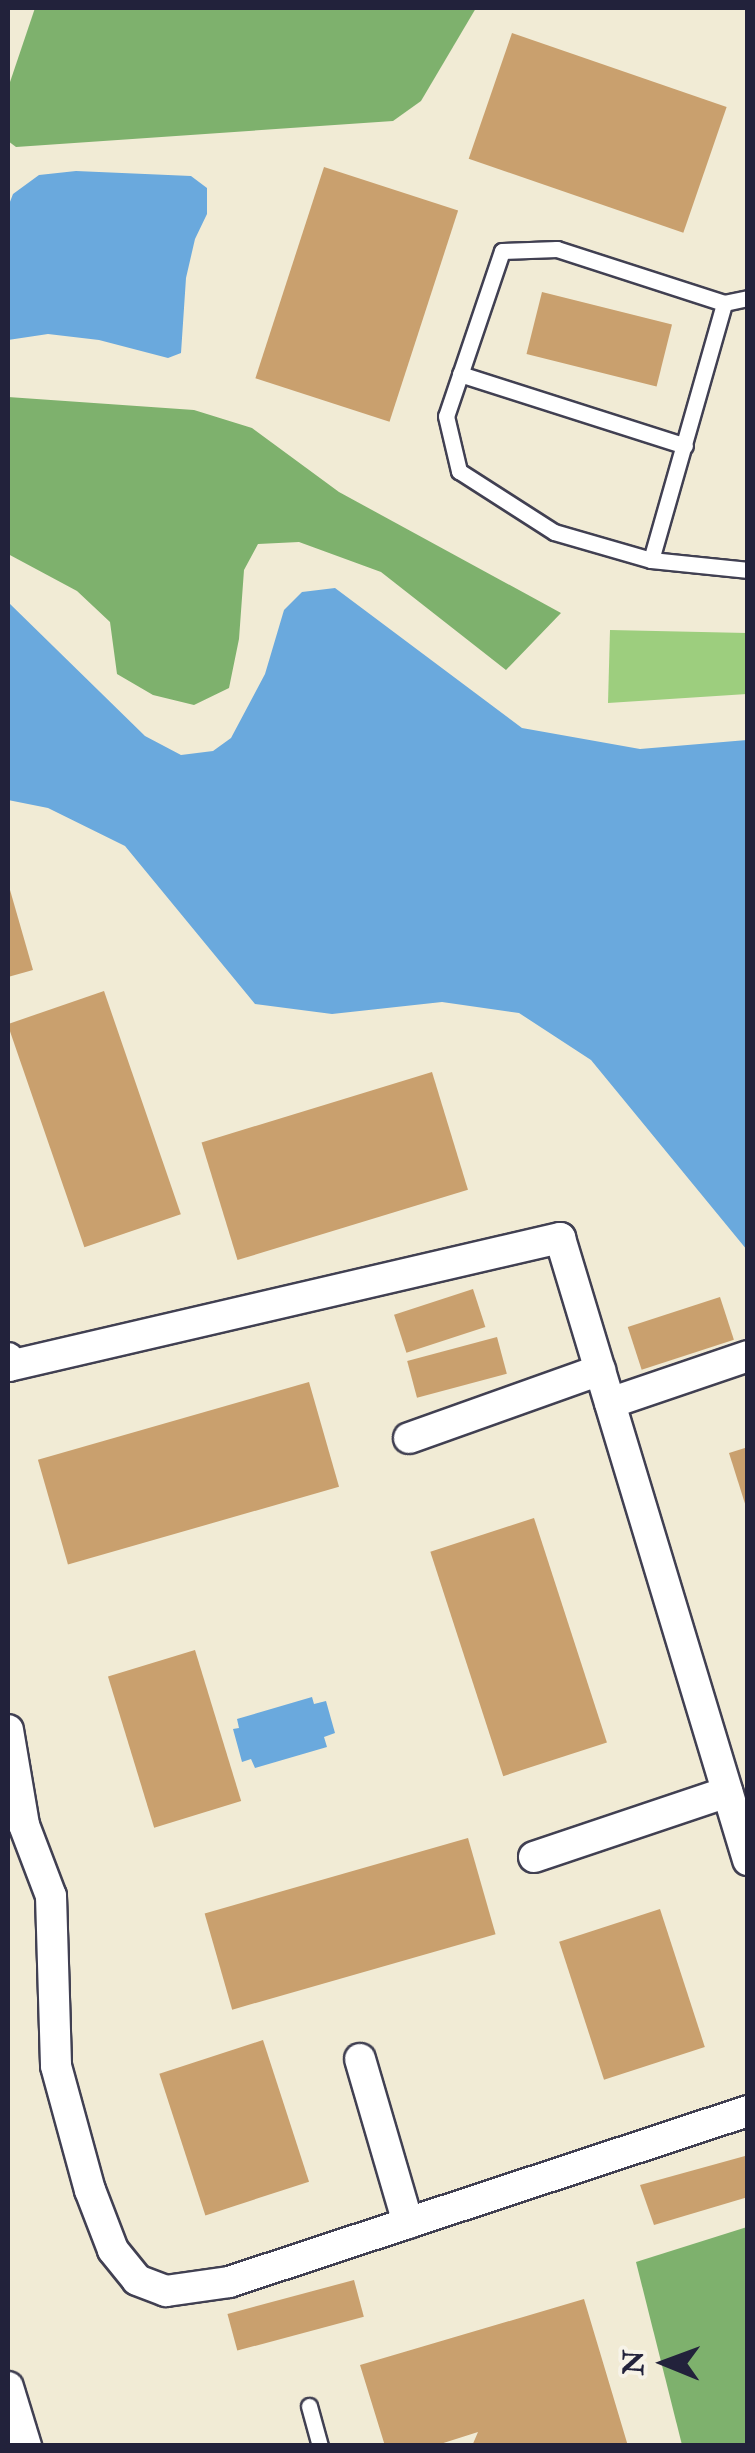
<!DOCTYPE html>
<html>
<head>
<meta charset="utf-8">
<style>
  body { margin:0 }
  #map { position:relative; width:755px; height:2453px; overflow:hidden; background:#f1ebd5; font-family:"IM FELL Double Pica",serif }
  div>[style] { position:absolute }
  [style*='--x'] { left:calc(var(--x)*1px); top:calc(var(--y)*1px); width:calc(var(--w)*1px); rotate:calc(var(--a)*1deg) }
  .green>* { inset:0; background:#9dce7e }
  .forest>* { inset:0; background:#7eb16d }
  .water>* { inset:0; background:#6aa9dd }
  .building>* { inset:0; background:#c9a06e; transform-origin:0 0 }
  .roads { filter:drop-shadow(2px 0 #414052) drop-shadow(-2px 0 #414052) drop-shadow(0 2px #414052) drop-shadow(0 -2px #414052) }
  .lane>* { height:15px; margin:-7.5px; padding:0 7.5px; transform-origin:7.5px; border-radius:7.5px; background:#fff }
  .street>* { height:30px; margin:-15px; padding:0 15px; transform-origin:15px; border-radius:15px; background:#fff }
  span { translate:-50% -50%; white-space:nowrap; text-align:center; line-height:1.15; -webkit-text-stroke:8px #f7f3e8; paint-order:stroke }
  .frame { position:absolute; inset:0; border:10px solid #22223b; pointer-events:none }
  .north { position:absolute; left:615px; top:2313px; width:100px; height:100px; -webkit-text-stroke:8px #f7f3e8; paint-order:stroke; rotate:271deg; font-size:28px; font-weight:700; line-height:40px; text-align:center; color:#22223b }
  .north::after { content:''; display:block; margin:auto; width:35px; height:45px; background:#22223b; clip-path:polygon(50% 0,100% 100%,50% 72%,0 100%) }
</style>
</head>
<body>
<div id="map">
  <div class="green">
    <i style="clip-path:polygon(610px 630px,747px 633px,747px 694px,608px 703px)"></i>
  </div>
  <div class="forest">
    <i style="clip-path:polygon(35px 8px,476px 8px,421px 101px,393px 121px,16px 147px,8px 141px,8px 88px)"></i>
    <i style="clip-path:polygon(8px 397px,194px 410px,252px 428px,339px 492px,561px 613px,506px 670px,381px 572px,299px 542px,258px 544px,244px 570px,239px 639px,229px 688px,194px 705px,153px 695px,117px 674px,110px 622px,77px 591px,8px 554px)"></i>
    <i style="clip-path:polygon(747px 2227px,747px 2445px,682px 2445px,636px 2262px)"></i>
  </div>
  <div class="water">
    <i style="clip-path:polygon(76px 171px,191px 176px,207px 188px,207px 214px,195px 239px,186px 278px,181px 353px,168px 358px,99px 340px,48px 334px,8px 340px,8px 207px,13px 194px,39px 175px)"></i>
    <i style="clip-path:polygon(335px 588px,522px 728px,640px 749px,747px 740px,747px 1250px,591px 1060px,519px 1013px,442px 1002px,332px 1014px,255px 1004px,125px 846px,48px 808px,8px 800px,8px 602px,145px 736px,181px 755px,213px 751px,231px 738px,265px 674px,284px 610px,302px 592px)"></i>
    <i style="clip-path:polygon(312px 1697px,314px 1704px,326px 1701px,335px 1733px,324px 1737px,327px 1747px,255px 1768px,251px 1759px,242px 1762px,233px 1729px,239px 1728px,237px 1719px)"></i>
  </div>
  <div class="building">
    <i style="left:512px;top:33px;width:227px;height:133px;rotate:19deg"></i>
    <i style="left:324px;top:167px;width:141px;height:222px;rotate:18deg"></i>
    <i style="left:542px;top:292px;width:134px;height:64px;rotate:14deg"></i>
    <i style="clip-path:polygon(8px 883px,33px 970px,8px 977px)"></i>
    <i style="left:104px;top:991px;width:236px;height:102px;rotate:71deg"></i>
    <i style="left:432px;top:1072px;width:123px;height:241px;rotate:73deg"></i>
    <i style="left:473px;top:1289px;width:40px;height:83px;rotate:72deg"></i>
    <i style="left:720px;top:1297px;width:45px;height:97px;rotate:72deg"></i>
    <i style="left:497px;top:1337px;width:38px;height:93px;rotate:75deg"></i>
    <i style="left:309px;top:1382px;width:109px;height:282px;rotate:74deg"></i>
    <i style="clip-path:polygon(748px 1447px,748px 1510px,747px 1510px,729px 1453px)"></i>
    <i style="left:534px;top:1518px;width:236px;height:109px;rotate:72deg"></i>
    <i style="left:195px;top:1650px;width:158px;height:91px;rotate:73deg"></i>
    <i style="left:468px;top:1838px;width:100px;height:274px;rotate:74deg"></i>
    <i style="left:660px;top:1909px;width:145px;height:106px;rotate:72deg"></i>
    <i style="left:263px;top:2040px;width:149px;height:109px;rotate:72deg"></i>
    <i style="clip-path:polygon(745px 2156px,748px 2197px,654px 2225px,640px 2185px)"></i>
    <i style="left:354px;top:2280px;width:38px;height:131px;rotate:75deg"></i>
    <i style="clip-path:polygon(584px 2299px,628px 2446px,472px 2446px,478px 2432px,434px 2446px,385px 2446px,360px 2365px)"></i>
  </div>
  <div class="roads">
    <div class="lane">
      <i style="--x:748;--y:298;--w:25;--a:168"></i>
      <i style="--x:724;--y:303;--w:176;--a:-162.1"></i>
      <i style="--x:557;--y:249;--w:55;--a:177.9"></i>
      <i style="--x:502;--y:251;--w:174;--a:108.7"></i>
      <i style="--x:446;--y:416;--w:57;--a:76.7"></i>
      <i style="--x:459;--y:471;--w:113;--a:32.7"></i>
      <i style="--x:554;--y:532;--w:101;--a:16.1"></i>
      <i style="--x:651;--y:560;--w:98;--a:5.9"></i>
      <i style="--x:460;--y:374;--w:236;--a:17.7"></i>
      <i style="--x:651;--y:560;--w:267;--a:-74.1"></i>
      <i style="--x:309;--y:2406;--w:41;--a:74.6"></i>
    </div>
    <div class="street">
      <i style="--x:8;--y:1358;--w:8;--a:83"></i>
      <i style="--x:9;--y:1366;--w:566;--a:-13.08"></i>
      <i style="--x:560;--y:1238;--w:650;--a:73.18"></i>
      <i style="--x:610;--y:1403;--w:146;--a:-18.8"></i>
      <i style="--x:409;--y:1438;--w:203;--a:-19.6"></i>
      <i style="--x:8;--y:1730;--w:96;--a:80.4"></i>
      <i style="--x:24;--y:1825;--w:76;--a:69.2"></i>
      <i style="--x:51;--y:1896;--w:170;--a:88.3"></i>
      <i style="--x:56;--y:2066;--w:129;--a:74.7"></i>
      <i style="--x:90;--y:2190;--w:64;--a:69"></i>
      <i style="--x:113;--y:2250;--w:38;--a:51"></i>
      <i style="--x:137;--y:2280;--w:31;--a:21"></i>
      <i style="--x:166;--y:2291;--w:64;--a:-8.1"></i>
      <i style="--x:229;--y:2282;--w:546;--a:-18.24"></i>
      <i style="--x:534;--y:1857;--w:204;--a:-18.6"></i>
      <i style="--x:360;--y:2059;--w:171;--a:73.7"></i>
      <i style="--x:8;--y:2387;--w:62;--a:73"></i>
    </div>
  </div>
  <div class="frame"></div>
  <div class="north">N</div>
</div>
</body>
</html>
